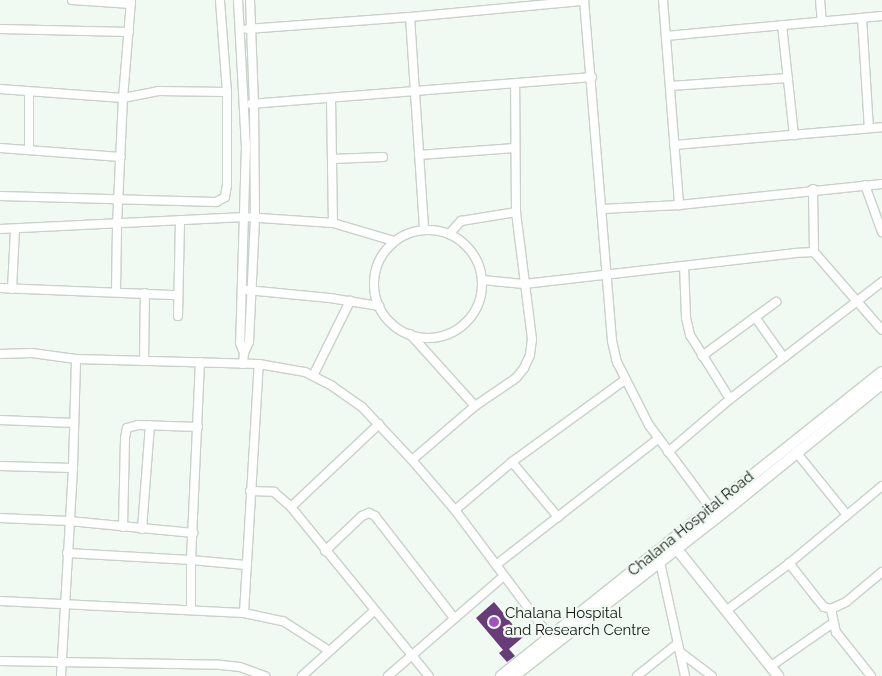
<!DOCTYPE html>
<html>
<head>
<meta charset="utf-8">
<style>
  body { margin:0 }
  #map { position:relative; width:882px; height:676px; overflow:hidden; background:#f1faf2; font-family:Raleway,sans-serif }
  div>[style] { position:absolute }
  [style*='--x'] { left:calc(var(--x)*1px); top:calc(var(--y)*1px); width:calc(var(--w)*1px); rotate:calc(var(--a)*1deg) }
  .building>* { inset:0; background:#673c78 }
  .roads { filter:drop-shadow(1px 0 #c9d1ca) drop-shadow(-1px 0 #c9d1ca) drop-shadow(0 1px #c9d1ca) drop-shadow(0 -1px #c9d1ca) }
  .minor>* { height:8px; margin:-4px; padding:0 4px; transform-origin:4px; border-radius:4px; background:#fff }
  .minor>.ring { margin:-4px; padding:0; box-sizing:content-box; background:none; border:8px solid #fff; border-radius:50% }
  .tertiary>* { height:10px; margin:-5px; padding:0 5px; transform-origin:5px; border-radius:5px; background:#fff }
  .dots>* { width:14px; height:14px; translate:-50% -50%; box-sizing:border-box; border:2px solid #f1faf2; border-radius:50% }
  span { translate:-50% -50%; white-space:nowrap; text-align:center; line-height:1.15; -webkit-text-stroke:5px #f1faf2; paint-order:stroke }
  .street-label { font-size:15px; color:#131613 }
  .poi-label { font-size:15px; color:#131613 }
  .left { translate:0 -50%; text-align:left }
</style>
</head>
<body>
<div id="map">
  <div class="building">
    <i style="clip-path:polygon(494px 602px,523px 637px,509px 649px,515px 656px,507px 662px,499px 653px,503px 650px,476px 618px)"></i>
  </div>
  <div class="roads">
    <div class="minor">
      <i style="--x:72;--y:0;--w:59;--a:3.9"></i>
      <i style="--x:238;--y:0;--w:146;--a:86.9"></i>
      <i style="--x:246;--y:146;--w:197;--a:91.7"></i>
      <i style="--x:240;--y:343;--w:11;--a:68"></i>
      <i style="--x:584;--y:0;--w:342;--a:85.3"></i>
      <i style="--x:612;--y:341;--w:22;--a:77"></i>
      <i style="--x:617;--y:362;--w:71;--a:63.1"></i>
      <i style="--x:649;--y:425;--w:109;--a:53.5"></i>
      <i style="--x:663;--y:0;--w:206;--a:85.5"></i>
      <i style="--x:679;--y:205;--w:204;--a:-5.9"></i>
      <i style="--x:820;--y:0;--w:22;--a:85"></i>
      <i style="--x:410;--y:17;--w:213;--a:86.2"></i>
      <i style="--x:862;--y:18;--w:110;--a:86.4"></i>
      <i style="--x:782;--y:25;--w:111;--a:83.8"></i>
      <i style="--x:0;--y:29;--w:129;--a:1.3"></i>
      <i style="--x:247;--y:29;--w:163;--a:-4.2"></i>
      <i style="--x:410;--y:17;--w:175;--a:-5.3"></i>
      <i style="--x:666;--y:36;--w:217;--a:-5.3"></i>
      <i style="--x:670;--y:86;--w:118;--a:-3.9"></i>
      <i style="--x:0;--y:89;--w:123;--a:4.2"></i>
      <i style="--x:123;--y:98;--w:36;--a:-11"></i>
      <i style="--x:158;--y:91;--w:69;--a:0.8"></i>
      <i style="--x:331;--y:98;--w:125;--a:89.1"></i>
      <i style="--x:251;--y:104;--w:342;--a:-4.5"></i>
      <i style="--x:674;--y:145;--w:209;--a:-4.9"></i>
      <i style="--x:0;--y:148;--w:121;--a:4.3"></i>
      <i style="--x:29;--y:150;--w:58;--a:-90"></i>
      <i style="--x:419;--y:155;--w:96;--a:-4.2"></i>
      <i style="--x:332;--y:159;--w:51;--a:-2.2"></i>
      <i style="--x:865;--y:185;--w:50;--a:70.1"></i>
      <i style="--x:813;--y:189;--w:63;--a:89.1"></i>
      <i style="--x:0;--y:196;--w:216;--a:1.6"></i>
      <i style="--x:216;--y:202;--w:10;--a:-29"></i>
      <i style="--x:225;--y:197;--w:12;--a:-81"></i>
      <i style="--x:227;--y:185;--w:93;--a:-90"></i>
      <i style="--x:227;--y:92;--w:92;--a:-94.4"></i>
      <i style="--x:602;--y:209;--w:77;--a:-3"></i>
      <i style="--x:0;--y:229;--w:245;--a:-2.8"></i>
      <i style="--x:245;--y:217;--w:88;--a:3.9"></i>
      <i style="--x:333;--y:223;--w:64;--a:16.4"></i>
      <i class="ring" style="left:374px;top:230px;width:100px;height:100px"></i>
      <i style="--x:449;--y:234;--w:18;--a:-47"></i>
      <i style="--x:461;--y:221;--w:56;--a:-9.3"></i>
      <i style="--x:482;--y:280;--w:42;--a:5.4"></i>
      <i style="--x:524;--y:284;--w:272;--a:-6.5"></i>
      <i style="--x:794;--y:253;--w:20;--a:-3"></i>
      <i style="--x:814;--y:252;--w:103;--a:48.9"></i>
      <i style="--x:0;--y:288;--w:178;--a:2.3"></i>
      <i style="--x:12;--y:289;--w:60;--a:-87.1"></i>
      <i style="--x:247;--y:290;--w:83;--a:5.5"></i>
      <i style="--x:330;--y:298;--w:50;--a:9.3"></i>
      <i style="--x:116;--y:291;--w:66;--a:-89.1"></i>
      <i style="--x:117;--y:225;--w:127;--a:-87.3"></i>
      <i style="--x:123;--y:98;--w:98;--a:-85.3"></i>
      <i style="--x:178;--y:316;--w:96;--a:-88.8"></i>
      <i style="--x:755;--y:317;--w:50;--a:54.7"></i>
      <i style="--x:410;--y:334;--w:97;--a:47.9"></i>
      <i style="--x:0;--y:354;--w:32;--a:-2"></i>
      <i style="--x:32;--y:353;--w:44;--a:7.8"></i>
      <i style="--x:76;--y:359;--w:183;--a:1.6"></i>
      <i style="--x:259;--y:364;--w:47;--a:9.9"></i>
      <i style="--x:305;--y:372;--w:30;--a:27"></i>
      <i style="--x:332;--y:386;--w:37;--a:35"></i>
      <i style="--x:362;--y:407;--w:73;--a:46.7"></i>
      <i style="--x:412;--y:460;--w:66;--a:49.3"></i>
      <i style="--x:455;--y:510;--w:164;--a:53.2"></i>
      <i style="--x:702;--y:356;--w:92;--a:-36.1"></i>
      <i style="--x:144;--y:361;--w:68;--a:-89.2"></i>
      <i style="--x:243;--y:364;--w:11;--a:-85"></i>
      <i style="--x:244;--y:353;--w:12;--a:-66"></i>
      <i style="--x:249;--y:342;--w:124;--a:-87.2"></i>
      <i style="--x:255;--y:218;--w:114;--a:-90.5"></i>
      <i style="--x:254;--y:104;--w:104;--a:-92.2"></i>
      <i style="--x:313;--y:376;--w:84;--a:-63.7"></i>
      <i style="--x:730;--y:399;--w:192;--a:-37.6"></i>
      <i style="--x:0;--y:420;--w:74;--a:2.3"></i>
      <i style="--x:668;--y:452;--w:82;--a:-40.5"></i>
      <i style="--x:730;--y:399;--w:75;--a:-122"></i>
      <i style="--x:690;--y:335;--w:18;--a:-103"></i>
      <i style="--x:686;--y:317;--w:51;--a:-92.2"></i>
      <i style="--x:796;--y:452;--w:81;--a:51"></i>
      <i style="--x:412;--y:460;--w:83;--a:-40.6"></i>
      <i style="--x:475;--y:406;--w:50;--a:-34.3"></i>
      <i style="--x:516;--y:378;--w:13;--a:-51"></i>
      <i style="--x:524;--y:368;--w:14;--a:-65"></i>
      <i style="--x:530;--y:355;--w:16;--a:-83"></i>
      <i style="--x:532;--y:339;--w:128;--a:-97.2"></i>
      <i style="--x:516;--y:212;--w:128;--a:-90.4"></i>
      <i style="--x:512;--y:462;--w:72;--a:50.1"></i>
      <i style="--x:0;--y:466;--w:73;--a:1.6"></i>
      <i style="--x:250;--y:491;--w:24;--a:2"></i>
      <i style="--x:274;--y:492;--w:23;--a:41"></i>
      <i style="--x:291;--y:507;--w:218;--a:50.8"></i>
      <i style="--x:291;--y:507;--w:121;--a:-43.3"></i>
      <i style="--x:455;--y:510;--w:75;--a:-40.1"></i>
      <i style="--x:512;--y:462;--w:140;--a:-36"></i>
      <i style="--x:0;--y:518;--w:69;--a:2.5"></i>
      <i style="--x:69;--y:521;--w:125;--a:5.5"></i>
      <i style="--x:123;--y:527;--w:89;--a:-88.7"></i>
      <i style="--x:125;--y:438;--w:10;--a:-79"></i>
      <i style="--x:127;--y:428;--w:11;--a:-15"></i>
      <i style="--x:138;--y:425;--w:60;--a:1.9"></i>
      <i style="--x:142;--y:529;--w:104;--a:-85.6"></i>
      <i style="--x:325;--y:551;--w:51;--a:-43.4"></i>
      <i style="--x:362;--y:516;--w:8;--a:-23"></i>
      <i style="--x:369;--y:513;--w:7;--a:27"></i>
      <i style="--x:375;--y:516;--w:129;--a:52.2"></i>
      <i style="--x:67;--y:553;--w:124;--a:3.2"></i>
      <i style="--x:191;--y:560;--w:55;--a:5.2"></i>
      <i style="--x:660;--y:562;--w:117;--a:77.6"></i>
      <i style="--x:789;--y:563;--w:47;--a:51.9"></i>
      <i style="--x:818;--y:600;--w:9;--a:49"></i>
      <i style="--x:824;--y:607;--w:7;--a:16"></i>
      <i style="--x:831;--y:609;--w:17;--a:-25"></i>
      <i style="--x:846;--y:602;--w:47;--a:-39.8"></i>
      <i style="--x:496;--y:565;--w:205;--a:-37.9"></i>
      <i style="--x:0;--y:601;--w:244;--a:2.8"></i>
      <i style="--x:244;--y:613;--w:40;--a:12"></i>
      <i style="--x:283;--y:621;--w:54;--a:32.8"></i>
      <i style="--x:191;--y:609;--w:49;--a:-90"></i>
      <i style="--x:191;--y:560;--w:198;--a:-87.4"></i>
      <i style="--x:831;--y:609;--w:24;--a:78"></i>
      <i style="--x:836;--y:632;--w:56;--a:51.5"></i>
      <i style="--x:727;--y:610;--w:74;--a:-36.7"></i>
      <i style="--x:786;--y:566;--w:125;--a:-39.8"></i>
      <i style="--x:244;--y:613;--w:249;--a:-86.6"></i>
      <i style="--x:680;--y:652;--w:40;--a:37"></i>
      <i style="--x:0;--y:661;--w:221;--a:1"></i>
      <i style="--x:221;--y:665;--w:19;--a:6"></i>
      <i style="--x:240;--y:667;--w:27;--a:20"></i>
      <i style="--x:771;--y:666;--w:75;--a:-34.7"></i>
      <i style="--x:61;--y:676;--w:208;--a:-86.7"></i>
      <i style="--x:73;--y:468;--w:109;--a:-88.4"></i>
      <i style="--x:302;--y:676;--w:97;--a:-42.1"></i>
      <i style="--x:388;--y:676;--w:153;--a:-40.8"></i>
      <i style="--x:637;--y:676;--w:51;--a:-38.7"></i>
    </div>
    <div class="tertiary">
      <i style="--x:676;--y:548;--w:164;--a:51.4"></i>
      <i style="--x:501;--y:676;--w:487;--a:-38.6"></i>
      <i style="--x:514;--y:676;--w:274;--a:-38"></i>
      <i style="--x:730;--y:507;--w:196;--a:-39"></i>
    </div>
  </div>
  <div class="dots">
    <i style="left:494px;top:622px;background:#a151c1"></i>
  </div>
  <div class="street-label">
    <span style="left:691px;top:524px;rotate:-39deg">Chalana Hospital Road</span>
  </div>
  <div class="poi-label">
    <span class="left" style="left:505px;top:622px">Chalana Hospital<br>and Research Centre</span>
  </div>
</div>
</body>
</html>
